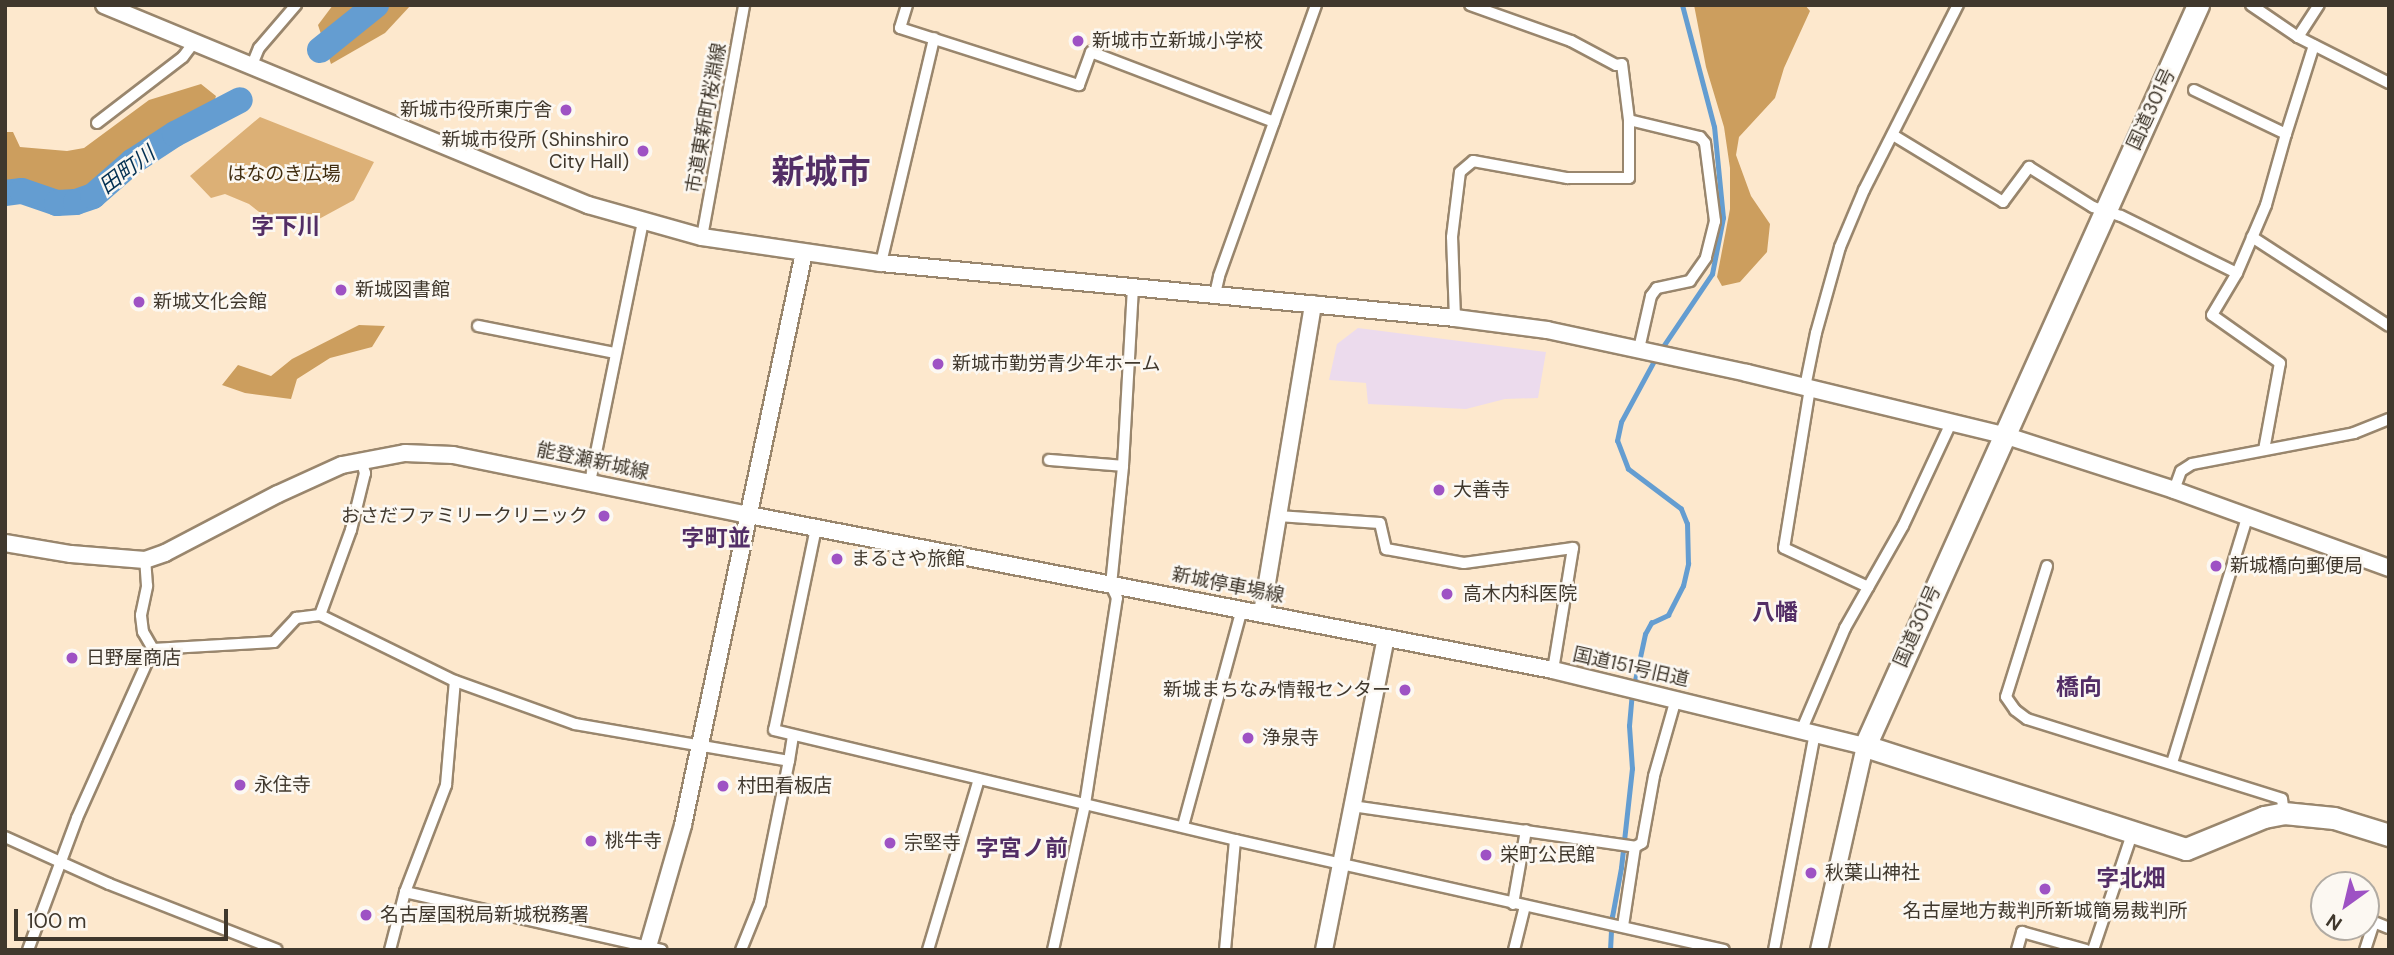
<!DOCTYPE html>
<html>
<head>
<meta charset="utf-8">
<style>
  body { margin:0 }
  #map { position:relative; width:2394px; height:955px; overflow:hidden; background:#fde8cd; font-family:"DM Sans","Noto Sans JP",sans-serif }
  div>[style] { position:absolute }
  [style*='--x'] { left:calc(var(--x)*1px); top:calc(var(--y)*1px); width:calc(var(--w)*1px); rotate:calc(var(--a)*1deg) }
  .commercial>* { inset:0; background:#ecdbed }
  .green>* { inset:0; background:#dcb076 }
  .forest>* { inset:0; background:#cc9e5e }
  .stream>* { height:4.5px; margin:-2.25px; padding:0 2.25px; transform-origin:2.25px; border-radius:2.25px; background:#649dd1 }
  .river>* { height:26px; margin:-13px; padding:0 13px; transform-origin:13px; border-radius:13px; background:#649dd1 }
  .roads { filter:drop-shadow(2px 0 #99866d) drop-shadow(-2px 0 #99866d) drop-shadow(0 2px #99866d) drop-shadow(0 -2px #99866d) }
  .street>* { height:10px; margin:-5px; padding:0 5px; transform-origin:5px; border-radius:5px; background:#fff }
  .secondary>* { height:16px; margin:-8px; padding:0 8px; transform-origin:8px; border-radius:8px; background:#fff }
  .highway>* { height:21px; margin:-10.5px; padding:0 10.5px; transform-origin:10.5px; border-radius:10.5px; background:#fff }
  .dots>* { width:19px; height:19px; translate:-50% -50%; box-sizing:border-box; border:4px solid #fcf8f2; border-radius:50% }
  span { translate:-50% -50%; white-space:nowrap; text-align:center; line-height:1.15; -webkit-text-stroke:5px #fcf8f2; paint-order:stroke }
  .poi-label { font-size:19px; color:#40382d }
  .left { translate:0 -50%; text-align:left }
  .right { translate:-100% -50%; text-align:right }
  .street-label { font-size:19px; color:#40382d }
  .park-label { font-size:19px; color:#412d10 }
  .water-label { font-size:21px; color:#033052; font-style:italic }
  .quarter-label { font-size:23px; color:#532e66; font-weight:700 }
  .town-label { font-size:33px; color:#532e66; font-weight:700 }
  .frame { position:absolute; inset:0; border:7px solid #40382d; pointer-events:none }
  .north { position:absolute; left:2310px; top:871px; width:70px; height:70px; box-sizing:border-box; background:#fcf8f2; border:2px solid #b1aba3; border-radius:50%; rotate:214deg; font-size:19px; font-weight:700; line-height:28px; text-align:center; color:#40382d }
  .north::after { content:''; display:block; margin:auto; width:24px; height:32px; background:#9e52c4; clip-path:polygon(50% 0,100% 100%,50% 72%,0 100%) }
  .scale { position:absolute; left:14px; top:909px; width:214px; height:32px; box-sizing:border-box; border:4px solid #40382d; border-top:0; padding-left:9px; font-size:21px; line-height:24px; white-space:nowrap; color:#40382d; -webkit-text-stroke:5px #fcf8f2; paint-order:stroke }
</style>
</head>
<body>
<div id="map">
  <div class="commercial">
    <i style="clip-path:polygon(1358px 328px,1546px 352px,1538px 398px,1505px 399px,1466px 409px,1368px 404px,1366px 383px,1329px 380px,1337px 344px)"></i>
  </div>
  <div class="green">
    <i style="clip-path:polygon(260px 117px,374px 162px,354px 200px,319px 219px,291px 222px,263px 215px,249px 204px,225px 194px,211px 198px,190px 176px)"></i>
  </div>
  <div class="forest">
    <i style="clip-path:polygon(333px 5px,411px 5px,385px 33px,331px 64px,318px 25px)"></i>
    <i style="clip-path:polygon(1694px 5px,1805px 5px,1810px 11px,1784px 68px,1775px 98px,1739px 137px,1736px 155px,1751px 196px,1770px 224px,1767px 252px,1740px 282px,1722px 286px,1717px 277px,1730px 209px,1730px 168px,1724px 127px,1706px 67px)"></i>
    <i style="clip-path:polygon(201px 84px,216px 96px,211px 112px,124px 166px,92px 195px,64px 200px,29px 190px,5px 189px,5px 132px,13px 132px,20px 147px,67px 151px,84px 148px,149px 100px)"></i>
    <i style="clip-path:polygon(359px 325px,385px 326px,372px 347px,330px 358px,297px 379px,291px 399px,245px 393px,222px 385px,238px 365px,271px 376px,292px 359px)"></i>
  </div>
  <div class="stream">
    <i style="--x:1660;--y:351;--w:93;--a:-56"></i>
    <i style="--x:1712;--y:274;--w:57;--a:-78.9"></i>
    <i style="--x:1723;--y:218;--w:91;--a:-95.6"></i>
    <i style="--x:1714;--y:127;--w:126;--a:-104.7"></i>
    <i style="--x:1634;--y:685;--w:52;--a:-77.8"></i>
    <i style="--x:1645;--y:634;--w:13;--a:-61"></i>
    <i style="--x:1651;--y:623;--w:19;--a:-25"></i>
    <i style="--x:1668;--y:615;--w:33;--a:-63"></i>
    <i style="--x:1683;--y:586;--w:23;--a:-77"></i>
    <i style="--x:1688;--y:564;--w:40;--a:-91.4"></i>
    <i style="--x:1687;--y:524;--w:16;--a:-112"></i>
    <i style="--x:1681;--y:509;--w:66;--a:-143"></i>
    <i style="--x:1628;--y:469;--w:30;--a:-111"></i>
    <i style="--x:1617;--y:441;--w:19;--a:-78"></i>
    <i style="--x:1621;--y:422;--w:72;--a:-61.6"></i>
    <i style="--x:1610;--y:950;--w:33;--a:-87"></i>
    <i style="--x:1612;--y:917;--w:50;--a:-79.6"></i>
    <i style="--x:1621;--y:868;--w:100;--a:-83.7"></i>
    <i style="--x:1632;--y:769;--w:43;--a:-94"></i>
    <i style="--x:1629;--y:726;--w:32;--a:-85"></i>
  </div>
  <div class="river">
    <i style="--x:320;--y:50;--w:72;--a:-38.8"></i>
    <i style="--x:5;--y:193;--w:17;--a:-7"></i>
    <i style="--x:22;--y:191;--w:37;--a:19"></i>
    <i style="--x:57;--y:203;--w:19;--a:-3"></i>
    <i style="--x:76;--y:202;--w:18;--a:-19"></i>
    <i style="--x:93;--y:196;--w:52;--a:-41.1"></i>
    <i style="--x:132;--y:162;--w:51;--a:-33.1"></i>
    <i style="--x:175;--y:134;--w:73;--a:-27.6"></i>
  </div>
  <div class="roads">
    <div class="street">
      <i style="--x:907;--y:5;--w:24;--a:107"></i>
      <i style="--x:900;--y:28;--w:188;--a:17.7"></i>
      <i style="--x:1079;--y:85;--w:35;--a:-70"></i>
      <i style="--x:1091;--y:52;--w:196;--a:20.9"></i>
      <i style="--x:2251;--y:5;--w:57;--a:34.2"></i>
      <i style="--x:2298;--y:37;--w:102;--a:26.8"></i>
      <i style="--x:2298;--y:37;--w:38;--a:-57"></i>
      <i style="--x:252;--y:65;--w:18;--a:-68"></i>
      <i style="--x:259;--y:48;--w:57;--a:-49.3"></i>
      <i style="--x:2194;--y:90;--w:102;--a:25.6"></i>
      <i style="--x:2286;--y:134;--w:93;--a:-72.5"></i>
      <i style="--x:1629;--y:120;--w:73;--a:13.5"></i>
      <i style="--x:1700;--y:137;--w:8;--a:50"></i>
      <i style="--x:1705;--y:143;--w:79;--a:82.7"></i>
      <i style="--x:1715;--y:221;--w:38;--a:104"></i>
      <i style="--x:1706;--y:258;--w:28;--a:125"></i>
      <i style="--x:1690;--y:281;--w:34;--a:168"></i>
      <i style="--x:1657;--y:288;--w:10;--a:127"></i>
      <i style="--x:1651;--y:296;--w:54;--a:102.8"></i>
      <i style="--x:97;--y:123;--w:108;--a:-37.5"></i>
      <i style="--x:183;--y:57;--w:20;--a:-53"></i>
      <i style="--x:1893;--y:135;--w:129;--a:31.3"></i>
      <i style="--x:2003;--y:202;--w:44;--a:-53.4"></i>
      <i style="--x:2029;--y:167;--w:75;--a:32"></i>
      <i style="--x:2093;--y:207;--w:29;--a:18"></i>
      <i style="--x:2121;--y:216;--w:129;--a:26.2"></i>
      <i style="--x:702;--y:237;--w:236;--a:-79.7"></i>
      <i style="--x:2252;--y:237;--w:163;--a:33"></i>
      <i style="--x:881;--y:263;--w:231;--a:-76.7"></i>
      <i style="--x:1215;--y:294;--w:18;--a:-77"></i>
      <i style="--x:1219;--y:276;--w:288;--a:-70.3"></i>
      <i style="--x:1455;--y:318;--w:81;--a:-92.1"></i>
      <i style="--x:1452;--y:237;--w:65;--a:-83"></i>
      <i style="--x:1460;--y:172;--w:17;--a:-40"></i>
      <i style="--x:1473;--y:161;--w:96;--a:10.3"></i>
      <i style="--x:1567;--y:178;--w:62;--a:0"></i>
      <i style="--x:1629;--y:178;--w:58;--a:-90"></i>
      <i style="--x:1629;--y:120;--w:56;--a:-97.1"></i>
      <i style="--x:1622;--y:64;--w:6;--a:171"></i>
      <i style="--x:1616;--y:65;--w:51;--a:-151.9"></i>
      <i style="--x:1571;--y:41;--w:107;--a:-160.4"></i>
      <i style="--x:478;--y:326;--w:139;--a:11.2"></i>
      <i style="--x:1805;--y:387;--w:55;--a:-78.5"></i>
      <i style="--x:1816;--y:333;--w:89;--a:-74.4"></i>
      <i style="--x:1840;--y:247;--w:62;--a:-67.2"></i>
      <i style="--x:1864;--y:190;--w:208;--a:-63.1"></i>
      <i style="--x:1810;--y:388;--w:162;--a:99.2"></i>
      <i style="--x:1784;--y:548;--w:93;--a:24.9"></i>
      <i style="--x:2264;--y:450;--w:88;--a:-79.6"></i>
      <i style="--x:2280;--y:363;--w:83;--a:-144.8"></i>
      <i style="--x:2212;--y:315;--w:49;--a:-59.2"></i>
      <i style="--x:2237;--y:273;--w:74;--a:-66.9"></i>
      <i style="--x:2266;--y:205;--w:74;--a:-74.3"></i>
      <i style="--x:361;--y:460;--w:14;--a:73"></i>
      <i style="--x:365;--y:473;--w:59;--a:103.8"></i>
      <i style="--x:351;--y:530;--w:90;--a:110"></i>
      <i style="--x:320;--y:615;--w:150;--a:26.1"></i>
      <i style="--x:455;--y:681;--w:127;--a:19.7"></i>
      <i style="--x:575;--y:724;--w:217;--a:9.8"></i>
      <i style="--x:789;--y:761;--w:24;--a:-81"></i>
      <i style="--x:1049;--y:460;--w:74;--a:4.6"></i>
      <i style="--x:590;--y:482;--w:265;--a:-78.5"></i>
      <i style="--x:2174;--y:490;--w:20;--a:-70"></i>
      <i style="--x:2181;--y:471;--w:13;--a:-32"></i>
      <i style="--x:2192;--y:464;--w:165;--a:-10.8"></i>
      <i style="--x:2354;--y:433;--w:38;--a:-22"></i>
      <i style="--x:1278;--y:516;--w:102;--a:3.9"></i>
      <i style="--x:1380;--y:523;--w:27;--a:77"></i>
      <i style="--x:1386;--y:549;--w:79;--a:10.2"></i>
      <i style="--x:1464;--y:563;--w:110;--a:-7.8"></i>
      <i style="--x:1573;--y:548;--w:124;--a:99.3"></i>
      <i style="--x:816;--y:528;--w:206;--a:101.7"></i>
      <i style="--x:774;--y:730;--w:474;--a:13.4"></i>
      <i style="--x:1235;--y:840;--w:501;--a:12.68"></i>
      <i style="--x:2047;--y:566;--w:137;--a:107.4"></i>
      <i style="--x:2006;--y:697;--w:16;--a:55"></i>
      <i style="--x:2015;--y:710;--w:15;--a:37"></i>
      <i style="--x:2027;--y:719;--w:267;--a:17.4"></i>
      <i style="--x:2282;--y:799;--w:14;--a:82"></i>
      <i style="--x:153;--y:649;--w:121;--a:-3.3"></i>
      <i style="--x:274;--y:642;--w:33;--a:-47"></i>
      <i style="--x:296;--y:618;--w:24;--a:-7"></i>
      <i style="--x:1802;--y:729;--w:110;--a:-66.9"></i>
      <i style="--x:1845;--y:628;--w:117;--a:-60.4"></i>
      <i style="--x:1903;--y:526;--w:116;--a:-65"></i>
      <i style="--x:2172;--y:763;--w:257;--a:-73"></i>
      <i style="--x:1352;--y:806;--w:286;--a:8.2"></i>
      <i style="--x:1635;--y:847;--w:8;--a:-30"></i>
      <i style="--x:1642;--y:843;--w:68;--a:-79.8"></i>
      <i style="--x:1654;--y:776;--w:80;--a:-74.1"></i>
      <i style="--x:1183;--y:826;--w:225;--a:-74.8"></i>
      <i style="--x:5;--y:837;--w:114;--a:24.3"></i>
      <i style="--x:109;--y:884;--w:180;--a:21.4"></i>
      <i style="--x:405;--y:892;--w:115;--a:-69"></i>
      <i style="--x:446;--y:785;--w:104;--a:-85.1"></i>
      <i style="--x:1513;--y:904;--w:75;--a:-80"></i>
      <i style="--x:1623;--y:926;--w:80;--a:-81.4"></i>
      <i style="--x:28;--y:950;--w:141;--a:-69.6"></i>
      <i style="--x:77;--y:818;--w:185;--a:-65.8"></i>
      <i style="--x:153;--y:649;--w:20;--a:-120"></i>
      <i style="--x:143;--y:632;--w:17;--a:-97"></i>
      <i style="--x:141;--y:615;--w:30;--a:-78"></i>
      <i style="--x:147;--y:586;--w:26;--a:-94"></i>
      <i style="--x:390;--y:950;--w:60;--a:-75.5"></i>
      <i style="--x:405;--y:892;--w:263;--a:12.7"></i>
      <i style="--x:741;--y:950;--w:51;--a:-68"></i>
      <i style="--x:760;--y:903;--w:145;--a:-78.5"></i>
      <i style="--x:928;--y:950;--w:178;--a:-73.4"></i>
      <i style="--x:1053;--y:950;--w:149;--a:-77.6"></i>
      <i style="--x:1085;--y:804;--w:208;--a:-81.2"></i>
      <i style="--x:1117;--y:598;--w:14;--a:-115"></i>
      <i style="--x:1111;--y:585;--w:120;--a:-84.2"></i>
      <i style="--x:1123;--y:466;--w:179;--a:-86.8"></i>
      <i style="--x:1225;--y:950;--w:110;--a:-84.8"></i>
      <i style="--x:1514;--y:950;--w:45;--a:-76"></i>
      <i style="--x:1774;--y:950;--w:221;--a:-79.3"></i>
      <i style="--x:2017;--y:950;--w:19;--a:-74"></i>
      <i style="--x:2022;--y:932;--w:66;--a:15.7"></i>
      <i style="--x:2093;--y:950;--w:122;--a:-71.4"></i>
      <i style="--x:2365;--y:950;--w:29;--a:-72"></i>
      <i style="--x:2374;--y:922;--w:16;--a:22"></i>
    </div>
    <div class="secondary">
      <i style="--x:104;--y:5;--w:524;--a:22.45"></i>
      <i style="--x:588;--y:205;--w:118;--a:15.7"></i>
      <i style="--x:702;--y:237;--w:181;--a:8.3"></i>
      <i style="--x:881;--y:263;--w:577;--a:5.47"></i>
      <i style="--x:1455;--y:318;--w:93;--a:7.4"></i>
      <i style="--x:1547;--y:330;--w:205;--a:12.1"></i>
      <i style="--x:1747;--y:373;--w:264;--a:13.6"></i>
      <i style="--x:2004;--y:435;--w:179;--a:17.9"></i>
      <i style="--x:2174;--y:490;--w:229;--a:19.9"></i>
      <i style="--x:5;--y:543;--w:67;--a:9.5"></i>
      <i style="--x:71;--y:554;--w:74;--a:4.6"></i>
      <i style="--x:145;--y:560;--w:21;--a:-19"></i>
      <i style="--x:165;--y:553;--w:127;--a:-27.6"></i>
      <i style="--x:278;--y:494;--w:70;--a:-24.4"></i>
      <i style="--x:342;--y:465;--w:64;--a:-10.8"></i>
      <i style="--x:405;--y:453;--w:48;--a:2.4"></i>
      <i style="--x:453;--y:455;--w:302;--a:11.5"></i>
      <i style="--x:749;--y:515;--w:819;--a:10.91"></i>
      <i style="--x:1553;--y:670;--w:321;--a:13.7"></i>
      <i style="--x:1865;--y:746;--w:209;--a:102.7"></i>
      <i style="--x:1262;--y:613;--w:313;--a:-80.6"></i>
      <i style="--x:647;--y:950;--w:130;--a:-73.9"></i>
      <i style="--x:683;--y:825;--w:585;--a:-78.06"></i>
      <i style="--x:1324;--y:950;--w:318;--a:-78.8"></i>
    </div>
    <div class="highway">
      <i style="--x:2198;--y:5;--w:812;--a:114.2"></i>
      <i style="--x:1865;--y:746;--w:337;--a:17.8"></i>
      <i style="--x:2186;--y:849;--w:84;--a:-22.3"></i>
      <i style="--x:2264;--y:817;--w:20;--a:-11"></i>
      <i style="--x:2284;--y:813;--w:50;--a:5.7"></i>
      <i style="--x:2334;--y:818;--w:58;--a:17.2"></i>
    </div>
  </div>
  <div class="dots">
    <i style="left:1078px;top:41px;background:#9e52c4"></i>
    <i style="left:566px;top:110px;background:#9e52c4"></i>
    <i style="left:643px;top:151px;background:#9e52c4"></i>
    <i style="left:341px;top:290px;background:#9e52c4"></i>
    <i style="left:139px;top:302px;background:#9e52c4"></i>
    <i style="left:938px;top:364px;background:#9e52c4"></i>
    <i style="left:1439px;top:490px;background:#9e52c4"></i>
    <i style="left:604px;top:516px;background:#9e52c4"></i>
    <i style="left:837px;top:559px;background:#9e52c4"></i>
    <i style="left:2216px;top:566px;background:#9e52c4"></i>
    <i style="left:1447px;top:594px;background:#9e52c4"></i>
    <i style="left:72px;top:658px;background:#9e52c4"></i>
    <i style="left:1405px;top:690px;background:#9e52c4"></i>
    <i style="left:1248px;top:738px;background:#9e52c4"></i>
    <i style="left:240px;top:785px;background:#9e52c4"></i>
    <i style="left:723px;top:786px;background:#9e52c4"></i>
    <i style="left:591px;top:841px;background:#9e52c4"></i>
    <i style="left:890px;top:843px;background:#9e52c4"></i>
    <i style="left:1486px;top:855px;background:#9e52c4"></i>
    <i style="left:1811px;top:873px;background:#9e52c4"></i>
    <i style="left:2045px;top:889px;background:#9e52c4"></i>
    <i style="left:366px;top:915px;background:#9e52c4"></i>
  </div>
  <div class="poi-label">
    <span class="left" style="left:1092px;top:41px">新城市立新城小学校</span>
    <span class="right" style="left:552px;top:110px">新城市役所東庁舎</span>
    <span class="right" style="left:629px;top:151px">新城市役所 (Shinshiro<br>City Hall)</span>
    <span class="left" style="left:355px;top:290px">新城図書館</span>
    <span class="left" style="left:153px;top:302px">新城文化会館</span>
    <span class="left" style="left:952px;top:364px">新城市勤労青少年ホーム</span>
    <span class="left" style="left:1453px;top:490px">大善寺</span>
    <span class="right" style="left:588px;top:516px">おさだファミリークリニック</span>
    <span class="left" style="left:851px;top:559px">まるさや旅館</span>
    <span class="left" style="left:2230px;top:566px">新城橋向郵便局</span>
    <span class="left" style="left:1463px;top:594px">高木内科医院</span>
    <span class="left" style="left:86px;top:658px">日野屋商店</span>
    <span class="right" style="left:1391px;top:690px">新城まちなみ情報センター</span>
    <span class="left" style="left:1262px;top:738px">浄泉寺</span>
    <span class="left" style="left:254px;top:785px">永住寺</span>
    <span class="left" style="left:737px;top:786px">村田看板店</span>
    <span class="left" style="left:605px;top:841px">桃牛寺</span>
    <span class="left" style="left:904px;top:843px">宗堅寺</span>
    <span class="left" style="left:1500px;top:855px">栄町公民館</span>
    <span class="left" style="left:1825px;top:873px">秋葉山神社</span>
    <span style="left:2045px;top:911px">名古屋地方裁判所新城簡易裁判所</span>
    <span class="left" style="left:380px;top:915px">名古屋国税局新城税務署</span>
  </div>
  <div class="street-label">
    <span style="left:2151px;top:109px;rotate:-65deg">国道301号</span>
    <span style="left:706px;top:118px;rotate:-80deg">市道東新町桜淵線</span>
    <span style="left:593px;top:461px;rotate:12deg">能登瀬新城線</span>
    <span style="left:1228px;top:585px;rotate:11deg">新城停車場線</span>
    <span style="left:1917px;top:626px;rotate:-66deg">国道301号</span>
    <span style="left:1631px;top:667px;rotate:13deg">国道151号旧道</span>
  </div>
  <div class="park-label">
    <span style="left:284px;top:174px">はなのき広場</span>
  </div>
  <div class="water-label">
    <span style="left:127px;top:170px;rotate:-37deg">田町川</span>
  </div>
  <div class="quarter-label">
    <span style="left:286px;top:226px">字下川</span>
    <span style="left:716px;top:538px">字町並</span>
    <span style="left:1775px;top:612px">八幡</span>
    <span style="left:2079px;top:687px">橋向</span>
    <span style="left:1022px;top:848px">字宮ノ前</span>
    <span style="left:2131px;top:878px">字北畑</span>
  </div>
  <div class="town-label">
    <span style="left:821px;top:172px">新城市</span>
  </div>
  <div class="frame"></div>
  <div class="north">N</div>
  <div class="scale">100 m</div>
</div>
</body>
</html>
